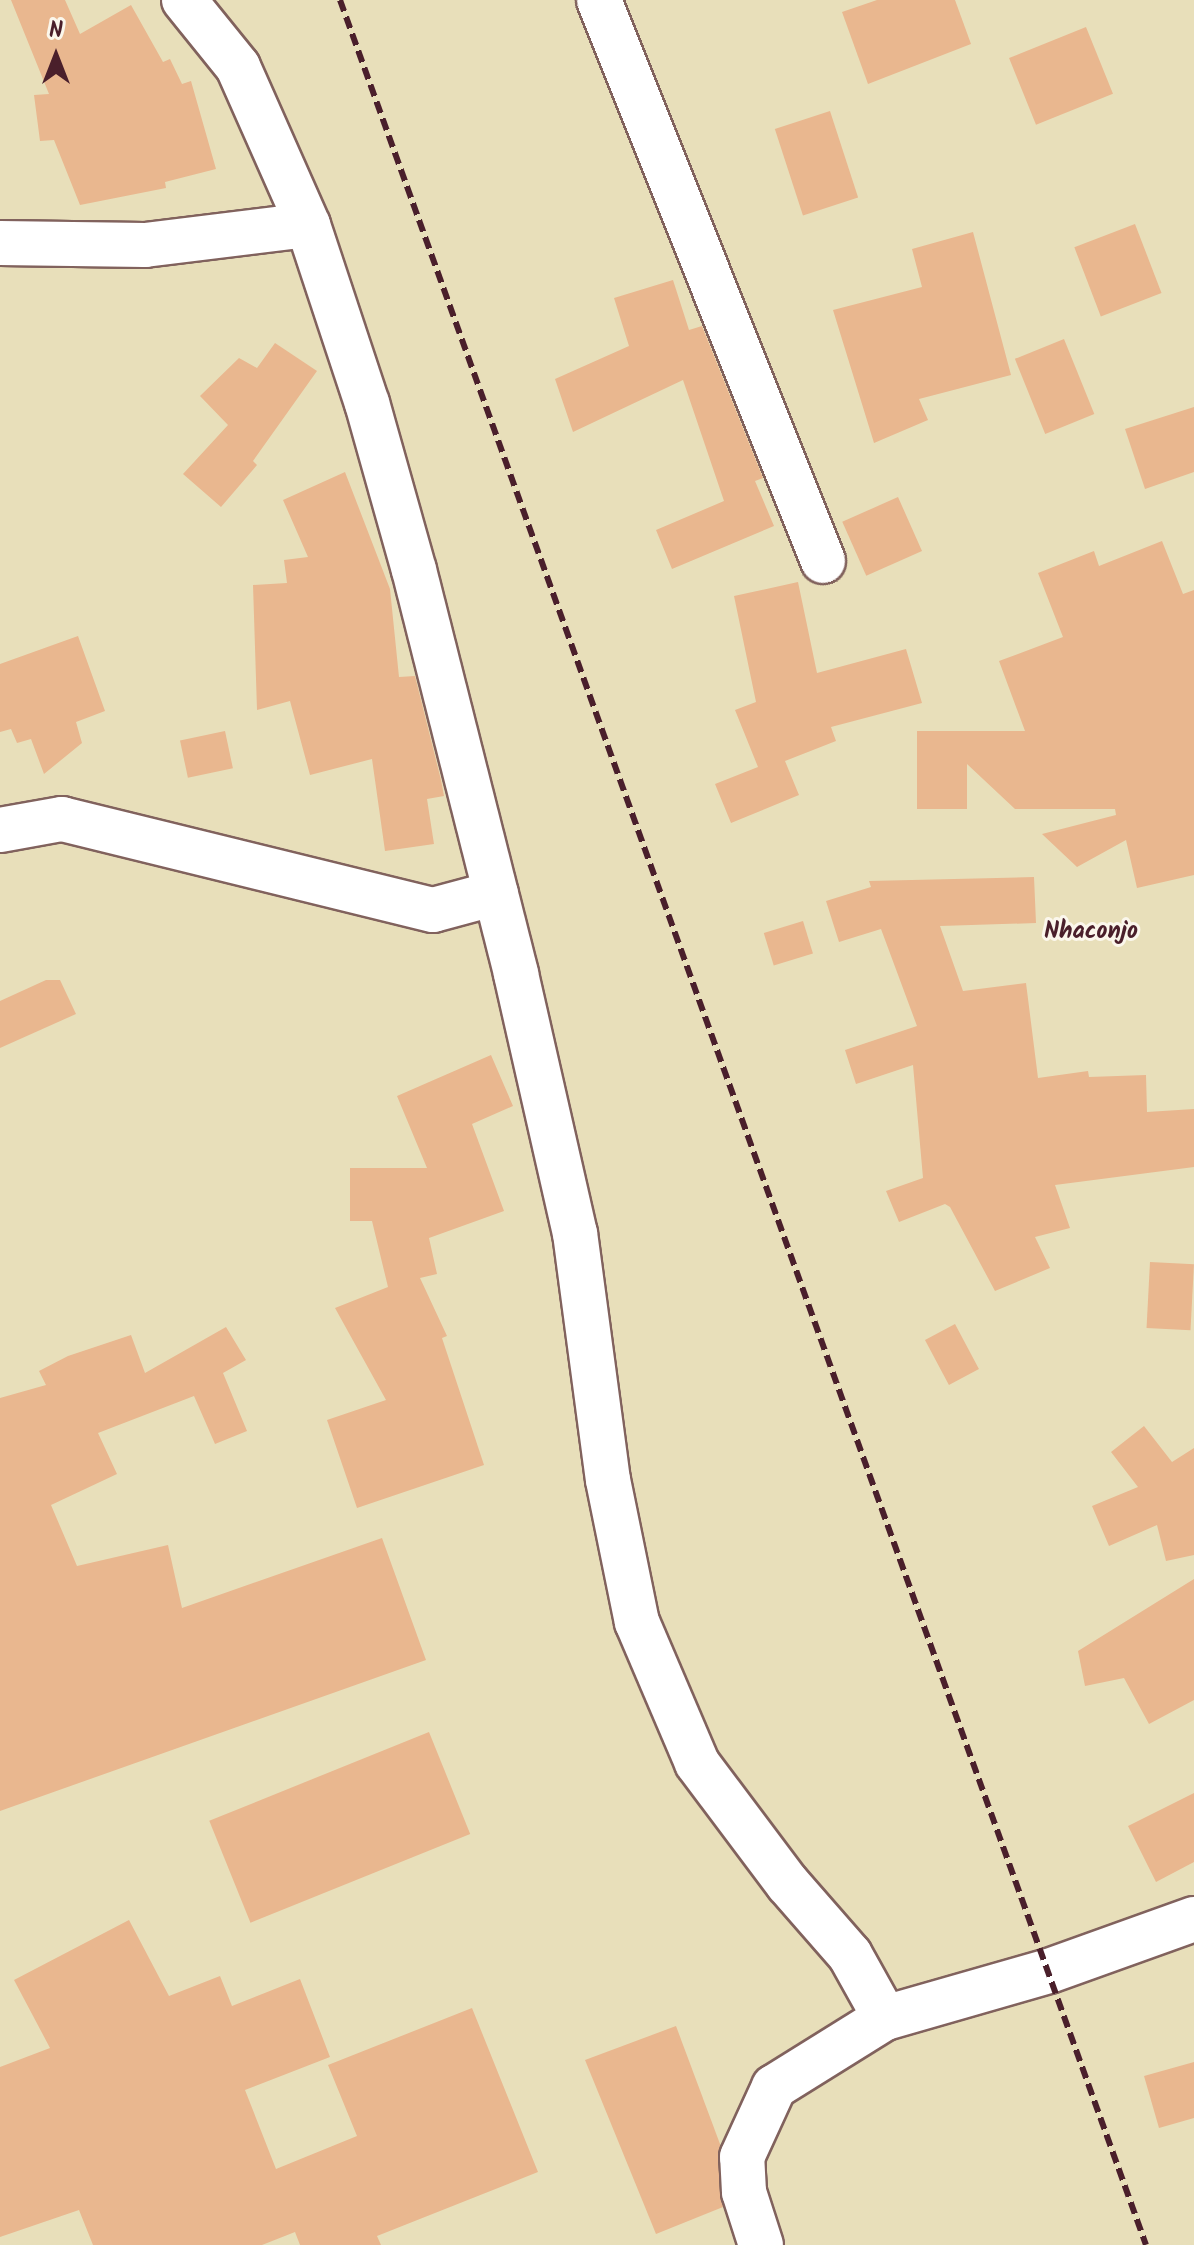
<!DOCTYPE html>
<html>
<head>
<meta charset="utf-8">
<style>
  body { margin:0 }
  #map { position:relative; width:1194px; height:2245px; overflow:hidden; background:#e8dfba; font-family:Kalam,sans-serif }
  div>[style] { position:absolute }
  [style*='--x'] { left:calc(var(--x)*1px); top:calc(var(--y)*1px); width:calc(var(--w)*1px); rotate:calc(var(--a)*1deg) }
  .building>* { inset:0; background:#e9b78f; transform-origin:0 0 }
  .roads { filter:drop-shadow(2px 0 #81625d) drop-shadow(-2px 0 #81625d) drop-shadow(0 2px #81625d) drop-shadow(0 -2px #81625d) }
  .minor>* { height:44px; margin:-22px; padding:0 22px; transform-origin:22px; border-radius:22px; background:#fff }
  .rail>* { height:6px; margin-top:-3px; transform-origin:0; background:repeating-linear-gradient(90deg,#4a1f2b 0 12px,transparent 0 18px) }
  span { translate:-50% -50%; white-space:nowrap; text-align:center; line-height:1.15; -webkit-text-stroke:6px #fbf7ec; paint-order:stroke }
  .neighbourhood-label { font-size:24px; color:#4a1f2b; font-weight:700 }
  .north { position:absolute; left:16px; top:16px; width:80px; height:80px; -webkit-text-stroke:6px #fbf7ec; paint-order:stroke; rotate:0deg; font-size:22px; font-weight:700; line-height:32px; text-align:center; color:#4a1f2b }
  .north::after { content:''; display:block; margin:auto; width:28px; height:36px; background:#4a1f2b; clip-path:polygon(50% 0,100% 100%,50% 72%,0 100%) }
</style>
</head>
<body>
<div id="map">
  <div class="building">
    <i style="clip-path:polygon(11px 0,65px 0,80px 34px,131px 5px,163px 62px,170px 59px,182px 84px,191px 81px,216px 169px,165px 182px,166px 188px,80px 205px,54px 140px,40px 141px,34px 95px,49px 94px)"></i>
    <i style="clip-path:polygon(877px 0,955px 0,971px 44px,868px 84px,842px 12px)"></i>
    <i style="left:1086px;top:27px;width:72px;height:83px;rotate:68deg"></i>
    <i style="left:830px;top:111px;width:91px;height:58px;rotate:72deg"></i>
    <i style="left:1135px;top:224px;width:74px;height:65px;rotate:69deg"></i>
    <i style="clip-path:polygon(973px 232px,1011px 375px,919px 399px,928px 420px,874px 443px,833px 310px,922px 287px,912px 249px)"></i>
    <i style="clip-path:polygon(673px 280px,689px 330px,702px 326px,763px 478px,755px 481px,774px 526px,672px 569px,656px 530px,724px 501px,683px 380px,573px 432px,555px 379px,629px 346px,614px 298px)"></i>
    <i style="left:1064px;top:339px;width:81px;height:53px;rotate:68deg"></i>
    <i style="clip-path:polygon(275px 343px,317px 371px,253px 461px,257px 465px,221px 507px,183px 474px,228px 425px,200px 396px,239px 358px,257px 368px)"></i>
    <i style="clip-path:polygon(1194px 407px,1194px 472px,1145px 489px,1125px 429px)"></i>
    <i style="clip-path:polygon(345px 472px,390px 589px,399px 677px,415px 676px,441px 780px,444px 796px,427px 799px,434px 844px,385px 851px,372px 759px,310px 775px,290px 701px,257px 710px,253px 585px,287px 583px,284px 560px,308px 557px,283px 500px)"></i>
    <i style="left:898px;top:497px;width:59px;height:61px;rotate:66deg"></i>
    <i style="clip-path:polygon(1162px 541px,1183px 594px,1194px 590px,1194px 875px,1137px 888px,1126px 840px,1077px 867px,1042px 834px,1116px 815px,1115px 809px,1015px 809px,967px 764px,967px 809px,917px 809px,917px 731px,1025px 731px,999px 661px,1063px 637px,1038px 573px,1094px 551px,1099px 566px)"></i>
    <i style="clip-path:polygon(798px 582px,817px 673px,906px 649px,922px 703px,831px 727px,836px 741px,785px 761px,799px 795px,731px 823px,715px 784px,758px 767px,735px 710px,756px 702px,734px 596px)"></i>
    <i style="clip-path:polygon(78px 636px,105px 711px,76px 722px,82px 743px,44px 774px,31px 739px,17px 743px,11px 729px,0 732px,0 664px)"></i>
    <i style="left:225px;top:731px;width:38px;height:46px;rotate:78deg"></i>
    <i style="clip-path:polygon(1034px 877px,1036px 923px,940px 926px,963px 991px,1026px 983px,1038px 1078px,1088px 1071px,1089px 1077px,1146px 1075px,1147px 1112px,1194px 1109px,1194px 1167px,1055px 1185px,1070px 1228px,1035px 1237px,1050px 1268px,995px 1291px,950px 1207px,945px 1204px,899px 1222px,886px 1191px,923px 1178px,913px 1065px,856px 1084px,845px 1050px,917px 1026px,881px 929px,839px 942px,826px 901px,871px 887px,869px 881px)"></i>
    <i style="left:803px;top:921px;width:34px;height:41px;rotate:73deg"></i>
    <i style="clip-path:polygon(46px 980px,60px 980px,76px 1014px,0 1048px,0 1001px)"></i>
    <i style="clip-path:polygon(491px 1055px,513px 1106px,472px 1124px,504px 1211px,429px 1238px,437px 1274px,420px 1278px,447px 1336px,442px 1338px,484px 1465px,357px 1508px,327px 1420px,386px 1400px,335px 1308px,388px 1287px,372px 1221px,350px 1221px,350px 1168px,427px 1168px,397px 1096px)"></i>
    <i style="left:1150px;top:1262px;width:44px;height:66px;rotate:3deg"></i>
    <i style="left:955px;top:1324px;width:51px;height:34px;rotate:62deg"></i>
    <i style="clip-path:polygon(226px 1327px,246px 1360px,223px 1373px,247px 1431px,215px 1444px,194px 1396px,98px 1433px,117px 1474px,51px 1505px,77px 1566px,168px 1545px,182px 1608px,382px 1538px,426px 1660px,0 1811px,0 1398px,46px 1385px,39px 1371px,68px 1356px,131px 1335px,145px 1373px)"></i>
    <i style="clip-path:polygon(1144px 1426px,1172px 1462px,1194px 1448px,1194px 1555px,1166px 1561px,1157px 1525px,1109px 1546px,1092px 1506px,1138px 1487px,1111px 1452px)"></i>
    <i style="clip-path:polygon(1194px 1579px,1194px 1700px,1149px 1724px,1124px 1678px,1085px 1686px,1078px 1651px)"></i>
    <i style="left:429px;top:1732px;width:110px;height:237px;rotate:68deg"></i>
    <i style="clip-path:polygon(1194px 1793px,1194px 1862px,1156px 1882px,1128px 1826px)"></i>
    <i style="clip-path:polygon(129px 1920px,169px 1996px,220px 1976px,232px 2006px,300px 1979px,330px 2057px,245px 2090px,276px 2169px,357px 2136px,328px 2065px,472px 2008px,538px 2172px,377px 2236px,381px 2245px,300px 2245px,295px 2232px,262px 2245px,93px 2245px,79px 2210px,0 2237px,0 2067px,50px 2048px,14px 1980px)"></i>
    <i style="clip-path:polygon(676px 2026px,720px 2144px,723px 2207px,656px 2234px,585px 2060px)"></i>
    <i style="clip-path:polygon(1194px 2062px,1194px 2118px,1159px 2128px,1144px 2076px)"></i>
  </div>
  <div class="roads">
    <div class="minor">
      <i style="--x:184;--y:0;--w:86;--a:51.1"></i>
      <i style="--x:238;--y:67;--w:173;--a:66.1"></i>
      <i style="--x:599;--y:0;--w:604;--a:68.23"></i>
      <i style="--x:0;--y:243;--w:145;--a:0.8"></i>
      <i style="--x:145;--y:245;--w:164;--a:-7"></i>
      <i style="--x:308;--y:225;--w:188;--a:71.7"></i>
      <i style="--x:367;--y:403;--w:173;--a:74.3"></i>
      <i style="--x:414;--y:570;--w:417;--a:75.8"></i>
      <i style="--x:516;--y:974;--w:266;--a:77.2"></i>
      <i style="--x:575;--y:1233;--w:249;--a:82.4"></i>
      <i style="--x:608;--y:1480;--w:145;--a:78.5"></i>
      <i style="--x:637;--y:1622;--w:153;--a:66.9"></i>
      <i style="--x:697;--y:1763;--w:151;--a:53.1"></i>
      <i style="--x:788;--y:1884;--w:94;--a:48.9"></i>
      <i style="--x:850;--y:1955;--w:72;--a:60.9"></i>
      <i style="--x:885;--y:2018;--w:171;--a:-16"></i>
      <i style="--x:1049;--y:1971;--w:154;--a:-19.7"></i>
      <i style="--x:0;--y:830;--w:63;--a:-10.1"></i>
      <i style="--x:62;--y:819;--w:382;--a:13.8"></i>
      <i style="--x:433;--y:910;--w:65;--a:-15.1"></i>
      <i style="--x:761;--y:2245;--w:56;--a:-107.8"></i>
      <i style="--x:744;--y:2192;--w:35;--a:-93"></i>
      <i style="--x:742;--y:2157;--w:77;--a:-65.4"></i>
      <i style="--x:774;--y:2087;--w:131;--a:-31.9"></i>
    </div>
  </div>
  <div class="rail">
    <i style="--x:340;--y:0;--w:2385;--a:70.25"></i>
  </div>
  <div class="neighbourhood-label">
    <span style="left:1091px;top:932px">Nhaconjo</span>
  </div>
  <div class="north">N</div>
</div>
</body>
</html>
